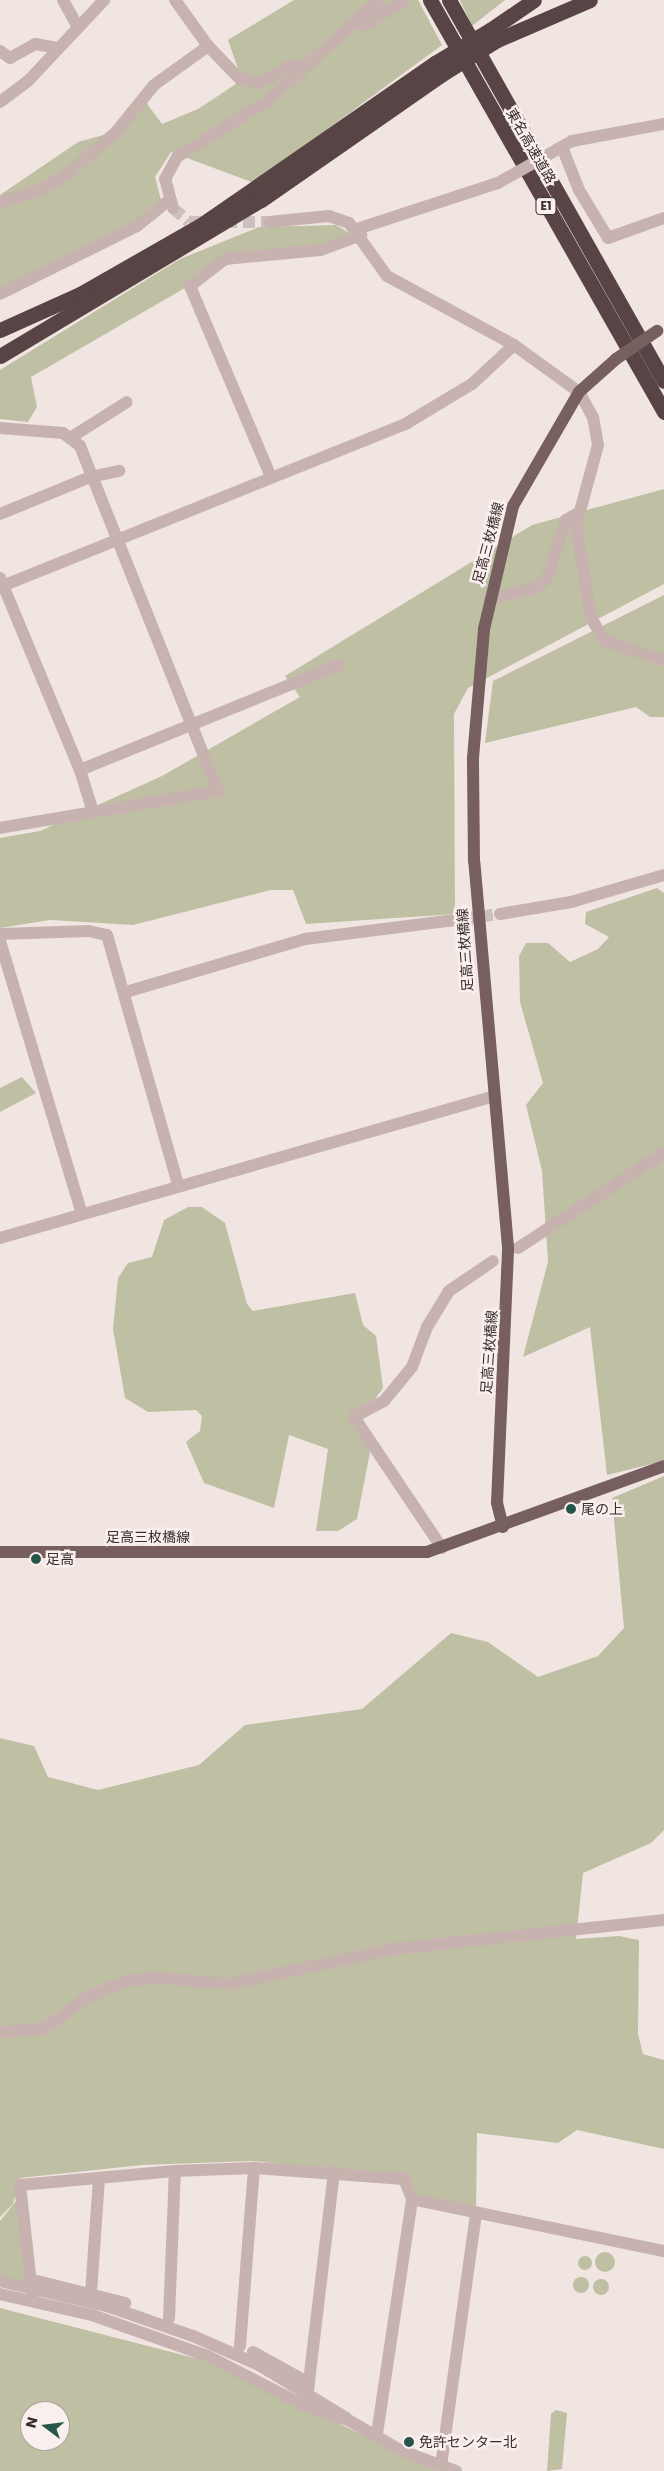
<!DOCTYPE html>
<html>
<head>
<meta charset="utf-8">
<style>
  body { margin:0 }
  #map { position:relative; width:664px; height:2471px; overflow:hidden; background:#f1e5e2; font-family:Poppins,"Noto Sans JP",sans-serif }
  div>[style] { position:absolute }
  [style*='--x'] { left:calc(var(--x)*1px); top:calc(var(--y)*1px); width:calc(var(--w)*1px); rotate:calc(var(--a)*1deg) }
  .green>* { inset:0; background:#bebfa3 }
  .round { border-radius:50% }
  .minor-tunnel>* { height:12px; margin-top:-6px; transform-origin:0; background:repeating-linear-gradient(90deg,#ccc0be 0 12px,transparent 0 18px) }
  .minor>* { height:12px; margin:-6px; padding:0 6px; transform-origin:6px; border-radius:6px; background:#c8b2af }
  .major>* { height:12px; margin:-6px; padding:0 6px; transform-origin:6px; border-radius:6px; background:#785f5f }
  .highway>* { height:15px; margin:-7.5px; padding:0 7.5px; transform-origin:7.5px; border-radius:7.5px; background:#584444 }
  .minor-bridge>* { height:12px; margin:-6px; padding:0 6px; transform-origin:6px; border-radius:6px; background:#c8b2af }
  .major-bridge>* { height:12px; margin:-6px; padding:0 6px; transform-origin:6px; border-radius:6px; background:#785f5f }
  .highway-bridge>* { height:15px; margin:-7.5px; padding:0 7.5px; transform-origin:7.5px; border-radius:7.5px; background:#584444 }
  .dots>* { width:14px; height:14px; translate:-50% -50%; box-sizing:border-box; border:2px solid #f9f0ee; border-radius:50% }
  span { translate:-50% -50%; white-space:nowrap; text-align:center; line-height:1.15; -webkit-text-stroke:5px #f9f0ee; paint-order:stroke }
  .shield-label span { padding:1px 4px; background:#f9f0ee; border:1px solid; border-radius:4px; -webkit-text-stroke-width:0 }
  .shield-label { font-size:12px; color:#382c2c; font-weight:700 }
  .street-label { font-size:14px; color:#382c2c }
  .poi-label { font-size:14px; color:#382c2c }
  .left { translate:0 -50%; text-align:left }
  .north { position:absolute; left:20px; top:2401px; width:50px; height:50px; box-sizing:border-box; background:#f9f0ee; border:1px solid #aca2a0; border-radius:50%; rotate:285deg; font-size:14px; font-weight:700; line-height:20px; text-align:center; color:#382c2c }
  .north::after { content:''; display:block; margin:auto; width:18px; height:22px; background:#265549; clip-path:polygon(50% 0,100% 100%,50% 72%,0 100%) }
</style>
</head>
<body>
<div id="map">
  <div class="green">
    <i style="clip-path:polygon(294px 0,418px 0,442px 45px,254px 183px,171px 152px,155px 177px,161px 200px,150px 211px,87px 250px,0 290px,0 195px,78px 142px,107px 134px,145px 101px,162px 124px,198px 109px,242px 80px,228px 40px)"></i>
    <i style="clip-path:polygon(460px 0,505px 0,472px 26px)"></i>
    <i style="clip-path:polygon(336px 225px,351px 234px,321px 250px,242px 255px,31px 377px,37px 407px,28px 422px,0 419px,0 370px,180px 259px,259px 227px)"></i>
    <i style="clip-path:polygon(664px 489px,664px 584px,468px 688px,454px 714px,455px 914px,306px 924px,293px 890px,271px 890px,133px 925px,50px 920px,0 928px,0 838px,40px 831px,162px 776px,300px 697px,285px 676px,532px 525px)"></i>
    <i style="clip-path:polygon(664px 595px,664px 717px,650px 717px,636px 707px,485px 743px,493px 681px)"></i>
    <i style="clip-path:polygon(657px 888px,664px 893px,664px 1461px,607px 1475px,590px 1327px,523px 1357px,548px 1262px,542px 1171px,526px 1105px,543px 1083px,520px 1002px,519px 956px,526px 943px,548px 943px,570px 962px,598px 949px,609px 937px,585px 924px,586px 912px)"></i>
    <i style="clip-path:polygon(22px 1077px,36px 1093px,0 1112px,0 1088px)"></i>
    <i style="clip-path:polygon(188px 1207px,202px 1207px,225px 1223px,247px 1304px,253px 1311px,355px 1293px,363px 1325px,376px 1336px,383px 1388px,375px 1399px,351px 1413px,370px 1452px,357px 1519px,338px 1531px,316px 1531px,328px 1449px,289px 1435px,274px 1508px,204px 1483px,186px 1442px,200px 1431px,202px 1416px,196px 1410px,148px 1412px,125px 1398px,113px 1329px,118px 1278px,128px 1263px,152px 1257px,164px 1220px)"></i>
    <i style="clip-path:polygon(664px 1476px,664px 1830px,651px 1843px,583px 1873px,576px 1939px,619px 1936px,639px 1940px,638px 2034px,643px 2054px,664px 2060px,664px 2149px,577px 2130px,558px 2143px,477px 2133px,476px 2214px,423px 2202px,403px 2179px,253px 2161px,142px 2165px,20px 2178px,13px 2204px,0 2217px,0 1738px,34px 1746px,48px 1777px,98px 1790px,199px 1765px,245px 1725px,362px 1709px,451px 1633px,488px 1642px,538px 1677px,598px 1656px,624px 1628px,612px 1498px)"></i>
    <i style="clip-path:polygon(20px 2196px,31px 2287px,0 2286px,0 2221px)"></i>
    <i class="round" style="left:595px;top:2252px;width:20px;height:20px"></i>
    <i class="round" style="left:578px;top:2256px;width:14px;height:14px"></i>
    <i class="round" style="left:573px;top:2277px;width:16px;height:16px"></i>
    <i class="round" style="left:593px;top:2279px;width:16px;height:16px"></i>
    <i style="clip-path:polygon(evenodd,0 2308px,214px 2363px,375px 2441px,459px 2471px,0 2471px,0 2308px,30px 2411px,60px 2411px,60px 2441px,30px 2441px,30px 2411px)"></i>
    <i style="clip-path:polygon(556px 2410px,567px 2413px,562px 2469px,547px 2471px,551px 2414px)"></i>
  </div>
  <div class="minor-tunnel">
    <i style="--x:173;--y:208;--w:21;--a:41"></i>
    <i style="--x:189;--y:222;--w:80;--a:0"></i>
    <i style="--x:463;--y:919;--w:37;--a:-8"></i>
  </div>
  <div class="minor">
    <i style="--x:63;--y:0;--w:31;--a:61"></i>
    <i style="--x:175;--y:0;--w:57;--a:54.3"></i>
    <i style="--x:208;--y:46;--w:46;--a:45.9"></i>
    <i style="--x:240;--y:79;--w:20;--a:11"></i>
    <i style="--x:260;--y:83;--w:36;--a:-30"></i>
    <i style="--x:291;--y:65;--w:14;--a:8"></i>
    <i style="--x:350;--y:23;--w:15;--a:8"></i>
    <i style="--x:365;--y:25;--w:46;--a:-32.7"></i>
    <i style="--x:0;--y:51;--w:12;--a:35"></i>
    <i style="--x:10;--y:58;--w:29;--a:-29"></i>
    <i style="--x:35;--y:44;--w:23;--a:10"></i>
    <i style="--x:0;--y:102;--w:36;--a:-37"></i>
    <i style="--x:29;--y:80;--w:110;--a:-46.8"></i>
    <i style="--x:562;--y:147;--w:46;--a:68.4"></i>
    <i style="--x:579;--y:190;--w:56;--a:58.9"></i>
    <i style="--x:608;--y:238;--w:59;--a:-19.7"></i>
    <i style="--x:558;--y:149;--w:16;--a:-30"></i>
    <i style="--x:572;--y:141;--w:94;--a:-10.5"></i>
    <i style="--x:0;--y:202;--w:43;--a:-16.3"></i>
    <i style="--x:41;--y:190;--w:36;--a:-32"></i>
    <i style="--x:71;--y:171;--w:60;--a:-40.9"></i>
    <i style="--x:116;--y:132;--w:60;--a:-51"></i>
    <i style="--x:154;--y:85;--w:67;--a:-35.8"></i>
    <i style="--x:173;--y:208;--w:30;--a:-105"></i>
    <i style="--x:165;--y:179;--w:25;--a:-61"></i>
    <i style="--x:177;--y:157;--w:108;--a:-31.8"></i>
    <i style="--x:269;--y:100;--w:149;--a:-42.3"></i>
    <i style="--x:269;--y:222;--w:60;--a:-5.7"></i>
    <i style="--x:329;--y:216;--w:21;--a:19"></i>
    <i style="--x:349;--y:223;--w:65;--a:54.4"></i>
    <i style="--x:387;--y:276;--w:145;--a:28.5"></i>
    <i style="--x:514;--y:345;--w:80;--a:35.9"></i>
    <i style="--x:579;--y:392;--w:29;--a:61"></i>
    <i style="--x:593;--y:417;--w:28;--a:80"></i>
    <i style="--x:598;--y:445;--w:84;--a:105.2"></i>
    <i style="--x:576;--y:526;--w:93;--a:80.7"></i>
    <i style="--x:591;--y:618;--w:27;--a:59"></i>
    <i style="--x:605;--y:641;--w:62;--a:17.9"></i>
    <i style="--x:357;--y:229;--w:148;--a:-18.1"></i>
    <i style="--x:0;--y:294;--w:153;--a:-26.4"></i>
    <i style="--x:137;--y:226;--w:40;--a:-39"></i>
    <i style="--x:0;--y:428;--w:63;--a:4.5"></i>
    <i style="--x:63;--y:433;--w:21;--a:37"></i>
    <i style="--x:80;--y:446;--w:372;--a:68.2"></i>
    <i style="--x:218;--y:791;--w:221;--a:170.4"></i>
    <i style="--x:70;--y:438;--w:67;--a:-32.3"></i>
    <i style="--x:271;--y:477;--w:207;--a:-113"></i>
    <i style="--x:190;--y:286;--w:44;--a:-37.6"></i>
    <i style="--x:225;--y:259;--w:96;--a:-5.4"></i>
    <i style="--x:321;--y:250;--w:43;--a:-20.6"></i>
    <i style="--x:0;--y:514;--w:97;--a:-22.3"></i>
    <i style="--x:90;--y:477;--w:30;--a:-12"></i>
    <i style="--x:0;--y:578;--w:208;--a:67.4"></i>
    <i style="--x:80;--y:770;--w:44;--a:72.8"></i>
    <i style="--x:0;--y:587;--w:439;--a:-21.9"></i>
    <i style="--x:407;--y:423;--w:76;--a:-31"></i>
    <i style="--x:472;--y:384;--w:57;--a:-42.9"></i>
    <i style="--x:489;--y:599;--w:49;--a:-14"></i>
    <i style="--x:537;--y:587;--w:13;--a:-42"></i>
    <i style="--x:547;--y:578;--w:61;--a:-71.9"></i>
    <i style="--x:566;--y:520;--w:14;--a:-30"></i>
    <i style="--x:80;--y:770;--w:279;--a:-22.1"></i>
    <i style="--x:500;--y:914;--w:72;--a:-9.6"></i>
    <i style="--x:571;--y:902;--w:97;--a:-16.2"></i>
    <i style="--x:0;--y:934;--w:89;--a:-1.9"></i>
    <i style="--x:89;--y:931;--w:18;--a:13"></i>
    <i style="--x:107;--y:935;--w:259;--a:74.1"></i>
    <i style="--x:0;--y:941;--w:282;--a:73.3"></i>
    <i style="--x:126;--y:992;--w:187;--a:-16.5"></i>
    <i style="--x:305;--y:939;--w:159;--a:-7.2"></i>
    <i style="--x:0;--y:1238;--w:511;--a:-16.02"></i>
    <i style="--x:518;--y:1248;--w:174;--a:-33.1"></i>
    <i style="--x:442;--y:1548;--w:158;--a:-123.9"></i>
    <i style="--x:354;--y:1417;--w:34;--a:-28"></i>
    <i style="--x:384;--y:1401;--w:44;--a:-50.5"></i>
    <i style="--x:412;--y:1367;--w:43;--a:-69.4"></i>
    <i style="--x:427;--y:1327;--w:42;--a:-58.6"></i>
    <i style="--x:449;--y:1291;--w:53;--a:-34.3"></i>
    <i style="--x:0;--y:2032;--w:44;--a:-3.9"></i>
    <i style="--x:44;--y:2029;--w:51;--a:-36.2"></i>
    <i style="--x:85;--y:1999;--w:43;--a:-24.8"></i>
    <i style="--x:124;--y:1981;--w:37;--a:-5"></i>
    <i style="--x:161;--y:1978;--w:68;--a:5"></i>
    <i style="--x:229;--y:1984;--w:168;--a:-12"></i>
    <i style="--x:393;--y:1949;--w:273;--a:-6.1"></i>
    <i style="--x:0;--y:2281;--w:113;--a:13.3"></i>
    <i style="--x:110;--y:2307;--w:88;--a:19.3"></i>
    <i style="--x:193;--y:2336;--w:72;--a:23.7"></i>
    <i style="--x:259;--y:2365;--w:102;--a:31.3"></i>
    <i style="--x:37;--y:2281;--w:91;--a:14"></i>
    <i style="--x:91;--y:2293;--w:115;--a:-86"></i>
    <i style="--x:0;--y:2294;--w:94;--a:12.9"></i>
    <i style="--x:92;--y:2315;--w:123;--a:19.5"></i>
    <i style="--x:208;--y:2356;--w:111;--a:27.3"></i>
    <i style="--x:307;--y:2407;--w:45;--a:18"></i>
    <i style="--x:350;--y:2421;--w:58;--a:30.1"></i>
    <i style="--x:400;--y:2450;--w:60;--a:20.6"></i>
    <i style="--x:33;--y:2301;--w:117;--a:-96.4"></i>
    <i style="--x:20;--y:2185;--w:155;--a:-5.2"></i>
    <i style="--x:174;--y:2171;--w:80;--a:-2.1"></i>
    <i style="--x:254;--y:2168;--w:150;--a:4.2"></i>
    <i style="--x:404;--y:2179;--w:22;--a:68"></i>
    <i style="--x:412;--y:2199;--w:257;--a:11.7"></i>
    <i style="--x:169;--y:2318;--w:147;--a:-87.7"></i>
    <i style="--x:240;--y:2346;--w:179;--a:-85.5"></i>
    <i style="--x:253;--y:2352;--w:64;--a:29"></i>
    <i style="--x:308;--y:2390;--w:221;--a:-83.2"></i>
    <i style="--x:377;--y:2434;--w:238;--a:-81.5"></i>
    <i style="--x:441;--y:2466;--w:254;--a:-82.1"></i>
  </div>
  <div class="major">
    <i style="--x:503;--y:1527;--w:25;--a:-104"></i>
    <i style="--x:497;--y:1503;--w:256;--a:-87.5"></i>
    <i style="--x:508;--y:1247;--w:387;--a:-95"></i>
    <i style="--x:474;--y:861;--w:103;--a:-90.6"></i>
    <i style="--x:473;--y:758;--w:129;--a:-85.1"></i>
    <i style="--x:484;--y:629;--w:126;--a:-76.7"></i>
    <i style="--x:513;--y:506;--w:132;--a:-59.9"></i>
    <i style="--x:579;--y:392;--w:50;--a:-41.7"></i>
    <i style="--x:0;--y:1552;--w:427;--a:0"></i>
    <i style="--x:427;--y:1552;--w:252;--a:-19.9"></i>
  </div>
  <div class="highway">
    <i style="--x:430;--y:0;--w:474;--a:60.4"></i>
    <i style="--x:449;--y:0;--w:437;--a:60.6"></i>
    <i style="--x:490;--y:30;--w:53;--a:-34.3"></i>
    <i style="--x:497;--y:40;--w:101;--a:-23.3"></i>
    <i style="--x:0;--y:330;--w:88;--a:-24.2"></i>
    <i style="--x:80;--y:294;--w:139;--a:-29.7"></i>
    <i style="--x:201;--y:225;--w:285;--a:-34.7"></i>
    <i style="--x:0;--y:356;--w:304;--a:-30.9"></i>
    <i style="--x:261;--y:200;--w:221;--a:-34.8"></i>
  </div>
  <div class="minor-bridge">
    <i style="--x:498;--y:183;--w:69;--a:-29.5"></i>
  </div>
  <div class="major-bridge">
    <i style="--x:616;--y:359;--w:50;--a:-34.3"></i>
  </div>
  <div class="highway-bridge">
    <i style="--x:435;--y:63;--w:64;--a:-31"></i>
    <i style="--x:442;--y:74;--w:65;--a:-31.7"></i>
  </div>
  <div class="dots">
    <i style="left:571px;top:1509px;background:#265549"></i>
    <i style="left:36px;top:1559px;background:#265549"></i>
    <i style="left:409px;top:2442px;background:#265549"></i>
  </div>
  <div class="shield-label">
    <span style="left:546px;top:206px">E1</span>
  </div>
  <div class="street-label">
    <span style="left:531px;top:146px;rotate:60deg">東名高速道路</span>
    <span style="left:488px;top:543px;rotate:-75deg">足高三枚橋線</span>
    <span style="left:465px;top:950px;rotate:-94deg">足高三枚橋線</span>
    <span style="left:489px;top:1352px;rotate:-86deg">足高三枚橋線</span>
    <span style="left:148px;top:1537px">足高三枚橋線</span>
  </div>
  <div class="poi-label">
    <span class="left" style="left:581px;top:1509px">尾の上</span>
    <span class="left" style="left:46px;top:1559px">足高</span>
    <span class="left" style="left:419px;top:2442px">免許センター北</span>
  </div>
  <div class="north">N</div>
</div>
</body>
</html>
